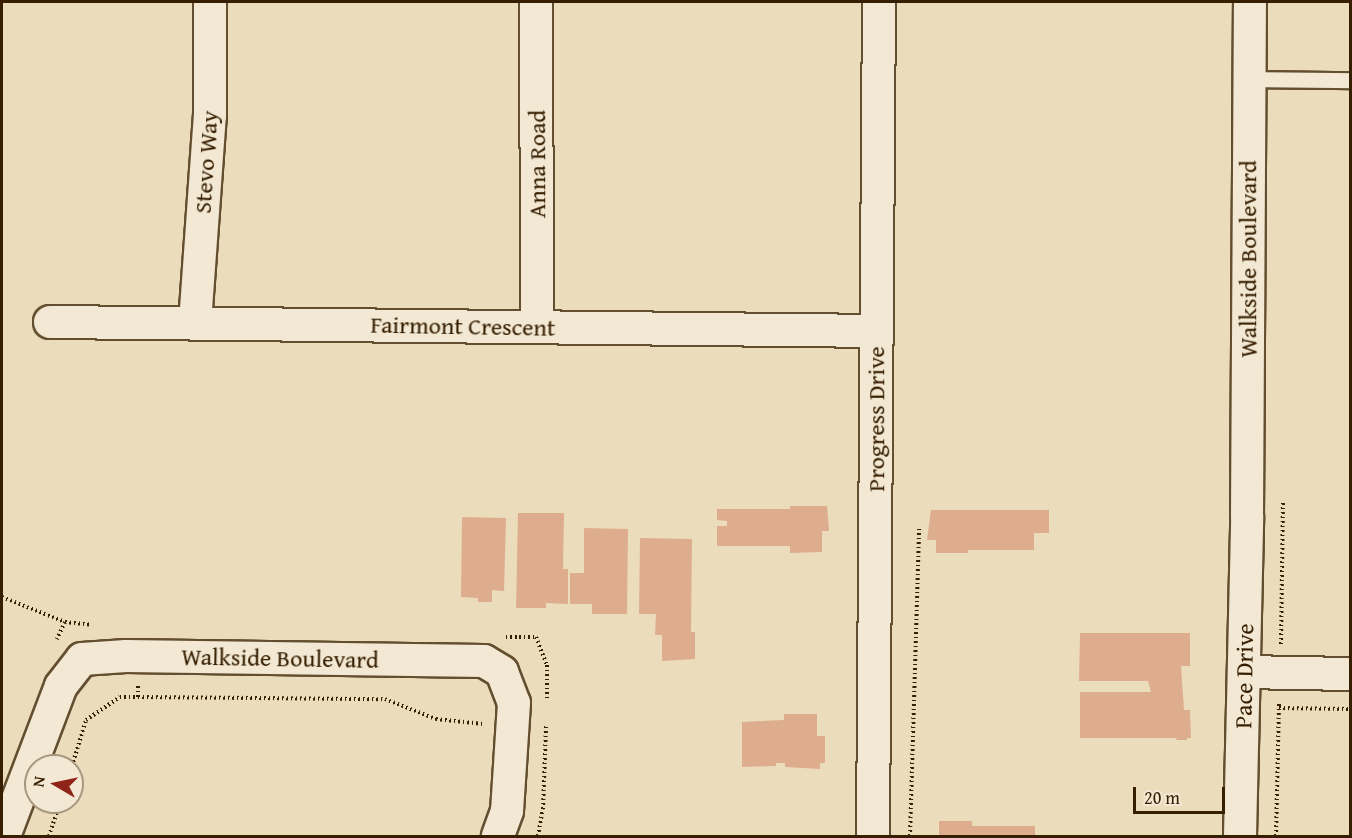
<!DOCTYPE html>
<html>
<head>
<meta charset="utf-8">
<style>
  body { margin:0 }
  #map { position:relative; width:1352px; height:838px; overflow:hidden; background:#ebdcbc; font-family:"Gentium Book Plus",serif }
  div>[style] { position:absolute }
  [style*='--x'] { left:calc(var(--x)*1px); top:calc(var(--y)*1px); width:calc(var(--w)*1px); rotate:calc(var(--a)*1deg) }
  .building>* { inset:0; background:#dead8e }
  .path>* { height:4px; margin-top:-2px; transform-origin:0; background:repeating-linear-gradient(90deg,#361e00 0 1.5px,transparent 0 4.5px) }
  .roads { filter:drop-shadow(2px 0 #634e2f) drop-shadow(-2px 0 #634e2f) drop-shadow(0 2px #634e2f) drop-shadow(0 -2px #634e2f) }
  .lane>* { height:15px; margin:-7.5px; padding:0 7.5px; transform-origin:7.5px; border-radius:7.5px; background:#f2e8d3 }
  .street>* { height:32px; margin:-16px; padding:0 16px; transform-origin:16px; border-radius:16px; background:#f2e8d3 }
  span { translate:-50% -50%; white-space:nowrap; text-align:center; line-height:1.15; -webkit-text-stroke:4.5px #f2e8d3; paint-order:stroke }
  .street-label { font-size:24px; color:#361e00 }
  .frame { position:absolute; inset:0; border:3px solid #361e00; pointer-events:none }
  .north { position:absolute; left:24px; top:754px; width:60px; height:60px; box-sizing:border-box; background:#f2e8d3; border:2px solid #a7977f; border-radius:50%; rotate:279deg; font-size:16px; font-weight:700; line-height:24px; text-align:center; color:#361e00 }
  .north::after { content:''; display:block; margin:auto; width:21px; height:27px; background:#8f2418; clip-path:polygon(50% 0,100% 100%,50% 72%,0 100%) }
  .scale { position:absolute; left:1133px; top:787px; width:92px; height:27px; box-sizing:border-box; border:3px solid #361e00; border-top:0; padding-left:8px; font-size:18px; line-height:21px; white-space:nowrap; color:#361e00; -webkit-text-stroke:4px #f2e8d3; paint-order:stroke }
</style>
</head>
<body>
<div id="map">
  <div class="building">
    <i style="clip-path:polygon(790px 506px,827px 506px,829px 531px,822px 531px,822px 552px,790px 553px,790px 546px,717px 546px,717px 526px,727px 526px,727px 521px,717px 520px,717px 509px,790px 509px)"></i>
    <i style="clip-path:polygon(931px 510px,1049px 510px,1049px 533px,1034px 533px,1034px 550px,968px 550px,968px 553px,936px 553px,936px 540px,927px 540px)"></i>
    <i style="clip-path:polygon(518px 513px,564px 513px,563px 569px,568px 569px,568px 604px,546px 603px,546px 608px,516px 608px)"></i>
    <i style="clip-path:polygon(462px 517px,506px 518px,504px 591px,492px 590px,492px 602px,478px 602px,478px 598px,461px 597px)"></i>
    <i style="clip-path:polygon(584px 528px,628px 529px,627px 614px,592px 614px,592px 604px,570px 604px,570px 573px,584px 573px)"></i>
    <i style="clip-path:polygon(640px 538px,692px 539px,691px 632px,695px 632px,695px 659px,662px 661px,662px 635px,655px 635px,656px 614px,639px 614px)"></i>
    <i style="clip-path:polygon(1080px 633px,1190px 633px,1190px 666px,1181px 666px,1184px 710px,1190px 710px,1191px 738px,1187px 738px,1187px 740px,1176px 740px,1177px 738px,1080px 738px,1080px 692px,1151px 692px,1148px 681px,1079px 681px)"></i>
    <i style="clip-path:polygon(784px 714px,817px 714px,817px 736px,825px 736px,825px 763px,820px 763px,820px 769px,785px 767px,785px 763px,776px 763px,776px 766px,742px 767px,742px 722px,784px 720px)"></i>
    <i style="clip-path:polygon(939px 821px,972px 821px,972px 826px,1035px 826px,1035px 836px,939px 836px)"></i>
  </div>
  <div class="path">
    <i style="--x:2;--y:597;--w:68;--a:21.6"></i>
    <i style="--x:65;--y:622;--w:19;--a:115"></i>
    <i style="--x:65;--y:622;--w:27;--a:6"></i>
    <i style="--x:506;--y:637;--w:30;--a:0"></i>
    <i style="--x:536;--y:637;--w:30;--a:69"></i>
    <i style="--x:547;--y:665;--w:35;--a:90"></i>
    <i style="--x:1281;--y:644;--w:144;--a:-89.2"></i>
    <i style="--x:138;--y:697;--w:247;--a:0.5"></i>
    <i style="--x:385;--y:699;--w:55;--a:21.4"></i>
    <i style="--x:436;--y:719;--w:48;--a:5.9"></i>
    <i style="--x:1279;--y:708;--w:71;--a:0.8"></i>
    <i style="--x:72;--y:766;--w:48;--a:-73.1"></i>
    <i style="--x:86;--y:720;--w:41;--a:-34.1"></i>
    <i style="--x:120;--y:697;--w:18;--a:0"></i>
    <i style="--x:138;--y:697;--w:12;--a:-90"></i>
    <i style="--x:49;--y:836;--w:36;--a:-72"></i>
    <i style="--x:538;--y:836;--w:27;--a:-80"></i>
    <i style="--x:543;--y:809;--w:83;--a:-87.9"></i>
    <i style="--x:910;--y:836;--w:309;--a:-88.3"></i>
    <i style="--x:1276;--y:836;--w:134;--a:-88.7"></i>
  </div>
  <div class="roads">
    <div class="lane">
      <i style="--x:1249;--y:79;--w:101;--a:0.6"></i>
    </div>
    <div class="street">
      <i style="--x:536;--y:2;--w:325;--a:89.8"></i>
      <i style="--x:50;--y:322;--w:827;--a:0.62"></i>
      <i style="--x:195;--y:323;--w:208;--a:-85.9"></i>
      <i style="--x:210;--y:116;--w:114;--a:-90"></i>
      <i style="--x:1244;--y:672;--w:106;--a:1.1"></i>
      <i style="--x:4;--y:836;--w:160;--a:-69.2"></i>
      <i style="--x:61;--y:686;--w:34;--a:-52"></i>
      <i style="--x:82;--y:659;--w:44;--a:-3.9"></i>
      <i style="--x:126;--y:656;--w:358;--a:0.8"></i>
      <i style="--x:484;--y:661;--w:21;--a:31"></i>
      <i style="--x:502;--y:672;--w:33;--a:69"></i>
      <i style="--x:514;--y:703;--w:108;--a:93.7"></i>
      <i style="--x:507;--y:811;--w:27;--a:110"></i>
      <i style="--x:873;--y:836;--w:834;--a:-89.59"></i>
      <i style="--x:1240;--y:836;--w:320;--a:-88.7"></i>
      <i style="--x:1247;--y:516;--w:514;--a:-89.67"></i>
    </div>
  </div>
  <div class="street-label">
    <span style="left:206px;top:162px;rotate:-86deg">Stevo Way</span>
    <span style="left:537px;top:164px;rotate:-90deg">Anna Road</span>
    <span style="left:1248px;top:259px;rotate:-90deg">Walkside Boulevard</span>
    <span style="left:463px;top:326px;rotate:1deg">Fairmont Crescent</span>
    <span style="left:876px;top:419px;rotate:-90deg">Progress Drive</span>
    <span style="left:280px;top:658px;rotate:1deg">Walkside Boulevard</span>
    <span style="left:1244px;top:676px;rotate:-89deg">Pace Drive</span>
  </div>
  <div class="frame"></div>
  <div class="north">N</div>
  <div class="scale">20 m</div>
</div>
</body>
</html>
